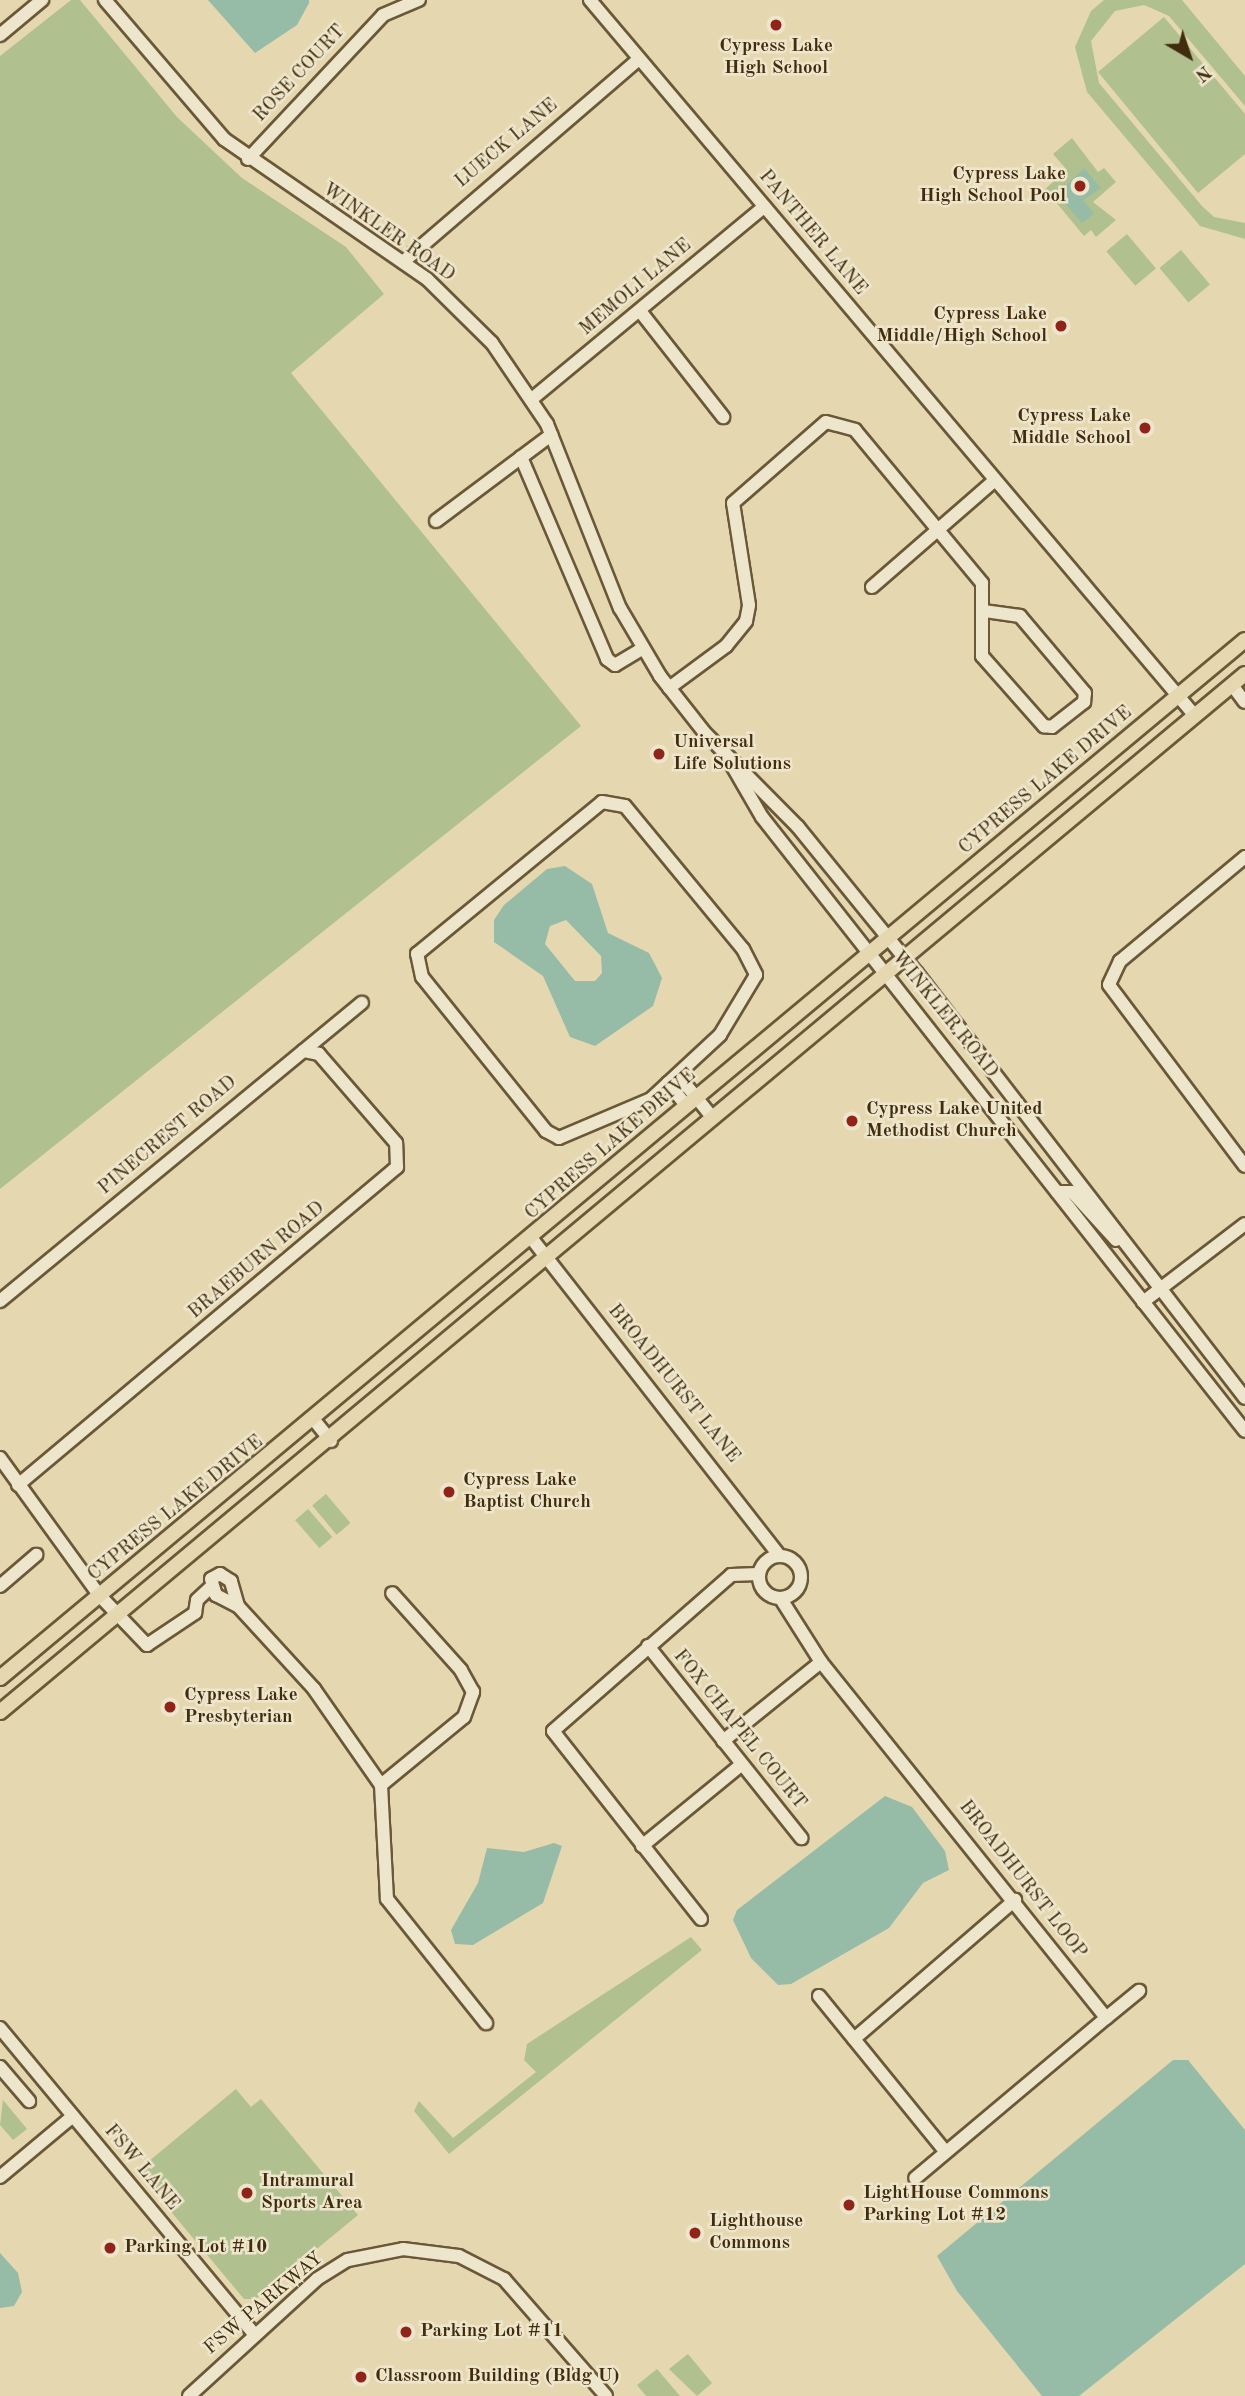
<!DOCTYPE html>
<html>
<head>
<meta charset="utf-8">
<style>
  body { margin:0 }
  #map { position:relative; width:1245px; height:2396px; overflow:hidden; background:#e5d8b1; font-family:"Old Standard TT",serif }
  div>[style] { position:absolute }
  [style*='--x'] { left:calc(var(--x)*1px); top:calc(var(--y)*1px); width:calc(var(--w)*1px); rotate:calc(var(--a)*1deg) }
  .green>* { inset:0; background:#b0c08f; transform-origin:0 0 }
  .water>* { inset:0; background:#96bba7 }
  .roads { filter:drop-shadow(2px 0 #6a5837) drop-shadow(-2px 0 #6a5837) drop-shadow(0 2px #6a5837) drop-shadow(0 -2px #6a5837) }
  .minor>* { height:12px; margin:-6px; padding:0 6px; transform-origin:6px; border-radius:6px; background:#eee6cc }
  .minor>.ring { margin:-6px; padding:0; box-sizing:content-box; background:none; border:12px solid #eee6cc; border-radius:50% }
  .major>* { height:14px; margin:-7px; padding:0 7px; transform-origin:7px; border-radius:7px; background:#e5d8b1 }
  .dots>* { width:19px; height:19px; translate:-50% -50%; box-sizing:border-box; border:4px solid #eee6cc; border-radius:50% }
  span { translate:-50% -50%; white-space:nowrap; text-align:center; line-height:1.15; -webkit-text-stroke:5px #eee6cc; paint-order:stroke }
  .poi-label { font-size:19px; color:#412d0e; font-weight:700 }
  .right { translate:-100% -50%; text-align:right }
  .left { translate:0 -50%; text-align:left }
  .street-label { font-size:19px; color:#412d0e }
  .north { position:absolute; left:1154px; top:21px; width:70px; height:70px; -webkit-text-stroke:5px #eee6cc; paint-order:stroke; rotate:141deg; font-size:19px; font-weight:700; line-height:28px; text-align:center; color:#412d0e }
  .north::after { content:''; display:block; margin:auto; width:24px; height:32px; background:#412d0e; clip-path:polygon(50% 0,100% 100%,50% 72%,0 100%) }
</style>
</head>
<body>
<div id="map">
  <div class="green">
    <i style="clip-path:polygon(71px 0,80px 0,177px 117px,242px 178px,346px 247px,384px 294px,291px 373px,581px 726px,0 1189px,0 56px)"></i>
    <i style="clip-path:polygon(1104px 0,1182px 0,1245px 76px,1245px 106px,1169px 16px,1144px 5px,1115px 11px,1091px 41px,1099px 83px,1202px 206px,1214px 217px,1245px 223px,1245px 239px,1200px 226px,1087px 92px,1075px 47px,1091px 11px)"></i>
    <i style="clip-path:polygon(1164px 17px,1245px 114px,1245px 154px,1198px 193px,1098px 72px)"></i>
    <i style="clip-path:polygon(1072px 138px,1098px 172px,1104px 168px,1116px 182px,1093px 202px,1116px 220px,1096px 237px,1091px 230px,1084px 236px,1045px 189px,1067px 170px,1053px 154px)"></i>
    <i style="left:1127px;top:234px;width:45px;height:27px;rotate:50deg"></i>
    <i style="left:1181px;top:250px;width:45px;height:28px;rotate:50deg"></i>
    <i style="left:326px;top:1494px;width:38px;height:18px;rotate:50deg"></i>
    <i style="left:308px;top:1509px;width:37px;height:17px;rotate:49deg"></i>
    <i style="clip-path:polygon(691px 1937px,702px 1950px,449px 2154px,414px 2111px,419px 2101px,453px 2138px,536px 2072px,524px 2060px,527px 2044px)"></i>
    <i style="clip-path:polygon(236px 2089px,251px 2107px,261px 2099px,358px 2215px,256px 2299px,244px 2299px,137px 2171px)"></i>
    <i style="clip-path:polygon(3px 2100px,27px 2129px,13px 2140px,0 2125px)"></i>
    <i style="clip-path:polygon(688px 2354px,712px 2383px,697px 2396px,669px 2369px)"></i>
    <i style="clip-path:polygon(657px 2369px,680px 2396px,646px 2396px,637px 2385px)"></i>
  </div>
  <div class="water">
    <i style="clip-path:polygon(208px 0,309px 0,309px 3px,297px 25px,255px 53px)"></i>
    <i style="clip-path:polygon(1084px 168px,1101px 188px,1083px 200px,1094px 213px,1082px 223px,1057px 194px)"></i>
    <i style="clip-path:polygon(evenodd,565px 866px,592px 884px,608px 933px,649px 953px,662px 978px,653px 1006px,595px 1046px,570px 1037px,543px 976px,494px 942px,494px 920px,504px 905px,547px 869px,565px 866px,566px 920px,601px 956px,602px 973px,595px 981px,575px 981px,545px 944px,550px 926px,566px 920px)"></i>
    <i style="clip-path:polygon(885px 1796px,912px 1807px,945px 1851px,949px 1870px,923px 1883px,889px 1928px,791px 1984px,778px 1985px,751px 1958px,733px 1920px,737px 1910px)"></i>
    <i style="clip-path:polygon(554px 1843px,562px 1846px,543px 1903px,473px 1945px,455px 1944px,451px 1930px,478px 1883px,487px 1848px,524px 1852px)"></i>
    <i style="clip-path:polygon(1173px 2060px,1188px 2060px,1245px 2130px,1245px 2264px,1079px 2396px,1042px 2396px,957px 2291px,937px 2256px)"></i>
    <i style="clip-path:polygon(0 2253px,18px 2273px,22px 2292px,14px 2306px,0 2308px)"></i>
  </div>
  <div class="roads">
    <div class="minor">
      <i style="--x:105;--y:0;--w:183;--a:49.4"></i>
      <i style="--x:224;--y:139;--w:247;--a:34.6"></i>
      <i style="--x:427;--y:279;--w:91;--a:44.6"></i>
      <i style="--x:492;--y:343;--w:98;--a:55.8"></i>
      <i style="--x:547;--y:424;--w:198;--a:68.4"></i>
      <i style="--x:620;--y:608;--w:79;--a:59.5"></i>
      <i style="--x:660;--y:676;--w:71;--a:51.8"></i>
      <i style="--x:704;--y:732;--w:134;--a:45.3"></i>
      <i style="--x:798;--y:827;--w:187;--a:50.9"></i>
      <i style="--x:916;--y:972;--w:538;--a:52.32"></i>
      <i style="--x:590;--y:0;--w:937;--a:49.8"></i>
      <i style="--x:0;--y:35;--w:55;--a:-39.8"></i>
      <i style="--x:248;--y:159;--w:197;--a:-46.8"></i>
      <i style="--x:383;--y:15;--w:39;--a:-23"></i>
      <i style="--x:403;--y:262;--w:311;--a:-40.7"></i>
      <i style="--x:640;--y:311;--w:135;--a:51.9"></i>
      <i style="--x:533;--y:398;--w:300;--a:-39.6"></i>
      <i style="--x:521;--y:457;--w:220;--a:66.9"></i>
      <i style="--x:607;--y:659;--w:10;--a:37"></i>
      <i style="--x:615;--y:665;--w:31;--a:-31"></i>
      <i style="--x:436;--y:521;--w:144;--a:-36.8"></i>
      <i style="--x:872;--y:587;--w:163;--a:-41"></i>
      <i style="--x:1232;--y:685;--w:21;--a:53"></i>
      <i style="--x:669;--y:688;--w:71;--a:-36.4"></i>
      <i style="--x:726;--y:646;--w:32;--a:-51"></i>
      <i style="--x:746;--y:621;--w:16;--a:-79"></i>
      <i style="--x:749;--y:605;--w:103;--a:-98.9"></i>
      <i style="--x:733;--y:503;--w:123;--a:-41.1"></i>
      <i style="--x:826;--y:422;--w:30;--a:15"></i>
      <i style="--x:855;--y:430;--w:199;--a:50.3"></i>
      <i style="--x:982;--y:583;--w:73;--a:90"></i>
      <i style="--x:982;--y:656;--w:94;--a:48.5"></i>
      <i style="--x:1044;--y:726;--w:8;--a:7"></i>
      <i style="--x:1052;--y:727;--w:41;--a:-38"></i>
      <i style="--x:1084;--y:702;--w:9;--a:-84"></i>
      <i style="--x:1085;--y:693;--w:101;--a:-130.2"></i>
      <i style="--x:1020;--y:616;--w:37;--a:-172"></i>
      <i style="--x:733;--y:767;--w:58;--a:59.9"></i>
      <i style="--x:762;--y:817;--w:781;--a:51.81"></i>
      <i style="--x:602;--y:802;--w:23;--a:10"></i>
      <i style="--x:625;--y:806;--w:185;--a:50.5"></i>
      <i style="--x:743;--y:949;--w:29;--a:63"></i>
      <i style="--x:756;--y:975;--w:70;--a:121"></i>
      <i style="--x:720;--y:1035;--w:94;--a:137.2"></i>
      <i style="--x:651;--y:1099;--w:100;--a:157"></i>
      <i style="--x:559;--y:1138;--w:15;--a:-152"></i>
      <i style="--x:546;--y:1131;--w:198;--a:-128.8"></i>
      <i style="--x:422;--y:977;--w:24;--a:-102"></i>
      <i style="--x:417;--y:954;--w:239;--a:-39.4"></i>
      <i style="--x:1245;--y:857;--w:163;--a:140.2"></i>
      <i style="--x:1120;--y:961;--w:26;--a:115"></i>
      <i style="--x:1109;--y:985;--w:226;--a:53.1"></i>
      <i style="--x:678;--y:1075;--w:55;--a:50.9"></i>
      <i style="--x:668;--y:1083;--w:28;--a:51"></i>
      <i style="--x:1057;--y:1192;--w:15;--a:0"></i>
      <i style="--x:1072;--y:1192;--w:65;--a:47.5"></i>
      <i style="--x:532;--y:1239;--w:402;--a:52"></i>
      <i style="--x:0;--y:1301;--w:469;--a:-39.5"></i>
      <i style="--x:1143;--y:1302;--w:128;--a:-37.4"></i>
      <i style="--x:314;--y:1420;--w:27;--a:51"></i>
      <i style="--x:0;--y:1458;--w:170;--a:54.1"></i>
      <i style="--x:100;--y:1596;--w:68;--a:46.2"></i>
      <i style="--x:147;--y:1645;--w:58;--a:-33.7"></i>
      <i style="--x:195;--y:1613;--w:13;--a:-81"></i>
      <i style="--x:197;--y:1600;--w:18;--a:-43"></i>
      <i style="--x:18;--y:1485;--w:495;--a:-40"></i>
      <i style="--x:397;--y:1167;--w:24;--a:-92"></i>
      <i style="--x:396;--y:1143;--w:118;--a:-130.9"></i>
      <i style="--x:319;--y:1054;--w:16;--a:-169"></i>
      <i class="ring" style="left:759px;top:1556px;width:30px;height:30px"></i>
      <i style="--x:0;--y:1586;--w:48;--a:-40.7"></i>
      <i style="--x:781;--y:1599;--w:75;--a:57.6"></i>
      <i style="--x:821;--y:1662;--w:456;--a:51.3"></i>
      <i style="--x:1106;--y:2018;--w:249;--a:140"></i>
      <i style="--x:238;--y:1606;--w:26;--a:-106"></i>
      <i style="--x:231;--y:1581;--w:13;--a:-148"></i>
      <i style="--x:220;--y:1574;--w:10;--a:151"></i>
      <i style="--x:211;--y:1579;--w:17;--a:73"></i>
      <i style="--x:216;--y:1595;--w:25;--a:27"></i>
      <i style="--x:238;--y:1606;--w:113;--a:47.5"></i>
      <i style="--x:314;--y:1689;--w:117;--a:55.1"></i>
      <i style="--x:381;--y:1785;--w:114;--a:87"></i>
      <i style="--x:387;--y:1899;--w:159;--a:51.4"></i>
      <i style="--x:648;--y:1646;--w:246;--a:51.4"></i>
      <i style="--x:723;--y:1741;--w:126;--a:-38.9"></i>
      <i style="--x:381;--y:1785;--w:107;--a:-39.3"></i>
      <i style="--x:464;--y:1717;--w:27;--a:-70"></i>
      <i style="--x:473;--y:1692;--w:25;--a:-119"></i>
      <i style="--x:461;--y:1670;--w:103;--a:-131.9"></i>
      <i style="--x:642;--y:1846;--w:128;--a:-39.3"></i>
      <i style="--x:701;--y:1919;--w:239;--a:-128.2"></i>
      <i style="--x:553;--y:1731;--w:237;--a:-41.2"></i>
      <i style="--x:731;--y:1575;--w:27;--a:-2"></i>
      <i style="--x:819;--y:1996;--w:201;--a:50.9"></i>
      <i style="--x:1106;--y:2018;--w:43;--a:-39.3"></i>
      <i style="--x:0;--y:2028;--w:396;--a:50.3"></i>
      <i style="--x:854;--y:2039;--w:213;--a:-40.8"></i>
      <i style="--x:0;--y:2067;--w:45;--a:49.5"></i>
      <i style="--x:0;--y:2177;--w:95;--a:-39.9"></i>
      <i style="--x:189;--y:2396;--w:173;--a:-42.4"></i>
      <i style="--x:317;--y:2279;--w:36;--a:-32"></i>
      <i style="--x:348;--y:2260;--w:56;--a:-11.3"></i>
      <i style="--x:403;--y:2249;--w:56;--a:7.1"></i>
      <i style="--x:459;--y:2256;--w:51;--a:27.1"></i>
      <i style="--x:504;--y:2279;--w:155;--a:48.9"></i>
    </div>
    <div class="major">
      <i style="--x:0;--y:1678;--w:1621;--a:-39.82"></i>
      <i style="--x:0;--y:1712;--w:1621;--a:-39.82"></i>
    </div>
  </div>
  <div class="dots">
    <i style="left:776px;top:25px;background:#8f2418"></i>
    <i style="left:1080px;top:186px;background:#8f2418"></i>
    <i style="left:1061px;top:326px;background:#8f2418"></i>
    <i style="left:1145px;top:428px;background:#8f2418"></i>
    <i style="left:659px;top:754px;background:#8f2418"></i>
    <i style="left:852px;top:1121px;background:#8f2418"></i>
    <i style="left:449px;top:1492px;background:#8f2418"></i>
    <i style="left:170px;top:1707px;background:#8f2418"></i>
    <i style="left:247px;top:2193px;background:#8f2418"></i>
    <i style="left:849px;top:2205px;background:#8f2418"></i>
    <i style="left:695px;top:2233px;background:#8f2418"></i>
    <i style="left:110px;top:2248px;background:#8f2418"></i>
    <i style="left:406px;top:2332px;background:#8f2418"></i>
    <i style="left:361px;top:2377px;background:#8f2418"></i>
  </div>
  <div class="poi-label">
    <span style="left:776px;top:58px">Cypress Lake<br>High School</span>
    <span class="right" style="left:1066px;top:186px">Cypress Lake<br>High School Pool</span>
    <span class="right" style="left:1047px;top:326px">Cypress Lake<br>Middle/High School</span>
    <span class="right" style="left:1131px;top:428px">Cypress Lake<br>Middle School</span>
    <span class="left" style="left:673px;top:754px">Universal<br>Life Solutions</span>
    <span class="left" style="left:866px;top:1121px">Cypress Lake United<br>Methodist Church</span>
    <span class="left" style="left:463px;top:1492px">Cypress Lake<br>Baptist Church</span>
    <span class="left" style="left:184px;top:1707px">Cypress Lake<br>Presbyterian</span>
    <span class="left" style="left:261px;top:2193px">Intramural<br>Sports Area</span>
    <span class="left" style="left:863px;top:2205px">LightHouse Commons<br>Parking Lot #12</span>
    <span class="left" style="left:709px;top:2233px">Lighthouse<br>Commons</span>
    <span class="left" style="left:124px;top:2248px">Parking Lot #10</span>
    <span class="left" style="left:420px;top:2332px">Parking Lot #11</span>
    <span class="left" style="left:375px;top:2377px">Classroom Building (Bldg U)</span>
  </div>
  <div class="street-label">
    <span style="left:300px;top:74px;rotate:-47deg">ROSE COURT</span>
    <span style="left:507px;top:144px;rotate:-40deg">LUECK LANE</span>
    <span style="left:388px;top:233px;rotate:35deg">WINKLER ROAD</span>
    <span style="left:812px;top:233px;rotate:50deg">PANTHER LANE</span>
    <span style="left:636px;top:288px;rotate:-40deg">MEMOLI LANE</span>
    <span style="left:1046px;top:781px;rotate:-40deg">CYPRESS LAKE DRIVE</span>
    <span style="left:944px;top:1015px;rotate:51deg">WINKLER ROAD</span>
    <span style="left:168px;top:1136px;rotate:-40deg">PINECREST ROAD</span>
    <span style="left:611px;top:1145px;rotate:-41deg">CYPRESS LAKE DRIVE</span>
    <span style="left:257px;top:1261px;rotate:-40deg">BRAEBURN ROAD</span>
    <span style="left:673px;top:1384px;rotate:51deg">BROADHURST LANE</span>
    <span style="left:176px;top:1509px;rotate:-39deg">CYPRESS LAKE DRIVE</span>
    <span style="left:739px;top:1730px;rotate:51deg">FOX CHAPEL COURT</span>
    <span style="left:1022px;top:1880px;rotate:52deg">BROADHURST LOOP</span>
    <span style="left:141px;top:2168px;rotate:50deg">FSW LANE</span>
    <span style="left:264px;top:2304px;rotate:-40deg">FSW PARKWAY</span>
  </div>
  <div class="north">N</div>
</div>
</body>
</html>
